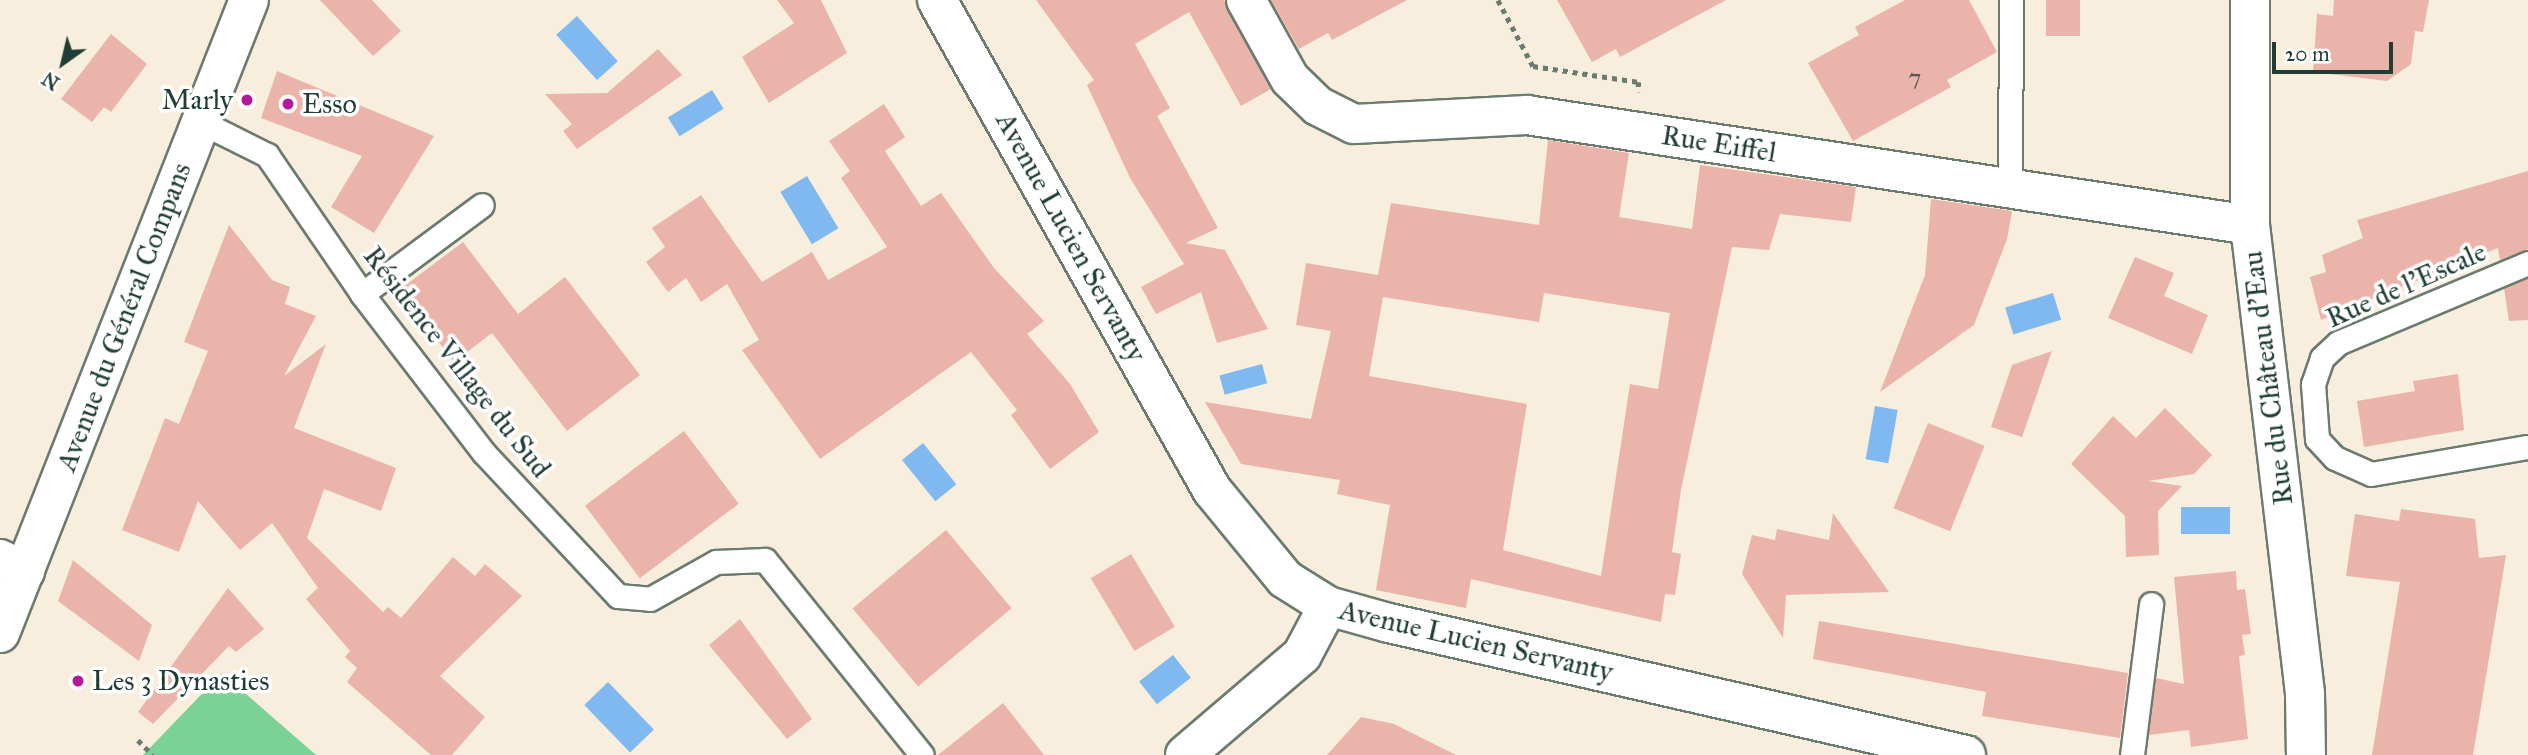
<!DOCTYPE html>
<html>
<head>
<meta charset="utf-8">
<style>
  body { margin:0 }
  #map { position:relative; width:2528px; height:755px; overflow:hidden; background:#f7eedd; font-family:"IM FELL Great Primer",serif }
  div>[style] { position:absolute }
  .green>* { inset:0; background:#7bd296 }
  .water>* { inset:0; background:#80b9f0; transform-origin:0 0 }
  .building>* { inset:0; background:#ebb4ab; transform-origin:0 0 }
  .path>* { height:4.5px; margin-top:-2.25px; transform-origin:0; background:repeating-linear-gradient(90deg,#6b7b6f 0 5px,transparent 0 10px) }
  .roads { filter:drop-shadow(2px 0 #6b7b6f) drop-shadow(-2px 0 #6b7b6f) drop-shadow(0 2px #6b7b6f) drop-shadow(0 -2px #6b7b6f) }
  .service>* { height:23px; margin:-11.5px; padding:0 11.5px; transform-origin:11.5px; border-radius:11.5px; background:#fff }
  .minor>* { height:38px; margin:-19px; padding:0 19px; transform-origin:19px; border-radius:19px; background:#fff }
  .tertiary>* { height:38px; margin:-19px; padding:0 19px; transform-origin:19px; border-radius:19px; background:#fff }
  .secondary>* { height:38px; margin:-19px; padding:0 19px; transform-origin:19px; border-radius:19px; background:#fff }
  .dots>* { width:19px; height:19px; translate:-50% -50%; box-sizing:border-box; border:4px solid #fff; border-radius:50% }
  span { translate:-50% -50%; white-space:nowrap; text-align:center; line-height:1.15; -webkit-text-stroke:7px #fff; paint-order:stroke }
  .number-label { font-size:24px; color:#525b52 }
  .number-label span { -webkit-text-stroke-width:0 }
  .poi-label { font-size:28px; color:#1f3d34 }
  .right { translate:-100% -50%; text-align:right }
  .left { translate:0 -50%; text-align:left }
  .street-label { font-size:28px; color:#1f3d34 }
  .north { position:absolute; left:28px; top:28px; width:70px; height:70px; -webkit-text-stroke:5px #fff; paint-order:stroke; rotate:214deg; font-size:19px; font-weight:700; line-height:28px; text-align:center; color:#1f3d34 }
  .north::after { content:''; display:block; margin:auto; width:24px; height:32px; background:#1f3d34; clip-path:polygon(50% 0,100% 100%,50% 72%,0 100%) }
  .scale { position:absolute; left:2272px; top:42px; width:121px; height:32px; box-sizing:border-box; border:4px solid #1f3d34; border-top:0; padding-left:9px; font-size:21px; line-height:24px; white-space:nowrap; color:#1f3d34; -webkit-text-stroke:5px #fff; paint-order:stroke }
</style>
</head>
<body>
<div id="map">
  <div class="green">
    <i style="clip-path:polygon(222px 673px,316px 755px,143px 755px)"></i>
  </div>
  <div class="water">
    <i style="left:577px;top:16px;width:61px;height:28px;rotate:48deg"></i>
    <i style="left:712px;top:90px;width:22px;height:52px;rotate:58deg"></i>
    <i style="left:807px;top:176px;width:61px;height:31px;rotate:59deg"></i>
    <i style="left:2053px;top:293px;width:28px;height:50px;rotate:73deg"></i>
    <i style="left:1262px;top:364px;width:20px;height:44px;rotate:75deg"></i>
    <i style="left:1875px;top:406px;width:23px;height:54px;rotate:10deg"></i>
    <i style="left:923px;top:443px;width:53px;height:27px;rotate:51deg"></i>
    <i style="left:2181px;top:507px;width:49px;height:27px"></i>
    <i style="left:1173px;top:655px;width:29px;height:43px;rotate:52deg"></i>
    <i style="left:608px;top:682px;width:66px;height:33px;rotate:46deg"></i>
  </div>
  <div class="building">
    <i style="clip-path:polygon(320px 0,372px 0,401px 31px,373px 56px)"></i>
    <i style="clip-path:polygon(777px 0,821px 0,847px 53px,769px 103px,742px 57px,794px 23px)"></i>
    <i style="clip-path:polygon(1036px 0,1224px 0,1271px 89px,1241px 106px,1189px 12px,1135px 44px,1170px 108px,1157px 116px,1218px 228px,1186px 243px,1225px 250px,1268px 329px,1217px 343px,1201px 292px,1156px 314px,1141px 287px,1184px 264px,1130px 178px,1087px 85px,1094px 80px)"></i>
    <i style="clip-path:polygon(1271px 0,1407px 0,1332px 40px,1328px 33px,1299px 49px)"></i>
    <i style="clip-path:polygon(1557px 0,1726px 0,1620px 57px,1616px 49px,1592px 62px)"></i>
    <i style="clip-path:polygon(1905px 0,1969px 0,1997px 52px,1947px 80px,1951px 87px,1853px 141px,1808px 63px,1859px 35px,1855px 27px)"></i>
    <i style="left:2046px;top:0;width:34px;height:36px"></i>
    <i style="clip-path:polygon(2334px 0,2429px 0,2423px 32px,2415px 31px,2411px 64px,2387px 81px,2313px 72px,2317px 14px,2333px 16px)"></i>
    <i style="clip-path:polygon(111px 34px,147px 64px,111px 112px,104px 107px,92px 122px,61px 99px)"></i>
    <i style="clip-path:polygon(658px 49px,682px 75px,577px 149px,563px 131px,572px 124px,545px 94px,607px 93px)"></i>
    <i style="clip-path:polygon(277px 71px,434px 136px,374px 233px,331px 207px,362px 156px,261px 118px)"></i>
    <i style="clip-path:polygon(884px 104px,905px 137px,885px 151px,921px 206px,941px 193px,994px 268px,1044px 321px,1027px 334px,1070px 384px,1099px 432px,1050px 469px,1011px 415px,1017px 410px,971px 352px,820px 459px,742px 350px,759px 340px,727px 284px,701px 302px,686px 278px,668px 292px,646px 262px,665px 247px,652px 228px,701px 195px,762px 282px,812px 252px,828px 280px,887px 247px,841px 178px,850px 171px,829px 141px)"></i>
    <i style="clip-path:polygon(evenodd,1548px 140px,1629px 153px,1619px 217px,1692px 229px,1700px 165px,1856px 187px,1851px 222px,1780px 214px,1769px 250px,1732px 247px,1681px 490px,1672px 552px,1681px 554px,1675px 595px,1665px 594px,1661px 622px,1471px 579px,1466px 608px,1376px 590px,1390px 505px,1337px 494px,1340px 480px,1241px 464px,1205px 402px,1311px 419px,1331px 331px,1296px 325px,1306px 263px,1378px 275px,1391px 203px,1539px 225px,1548px 140px,1544px 293px,1670px 313px,1658px 389px,1630px 384px,1601px 576px,1503px 550px,1527px 404px,1369px 376px,1383px 297px,1539px 322px,1544px 293px)"></i>
    <i style="clip-path:polygon(2528px 171px,2528px 249px,2500px 260px,2498px 248px,2321px 320px,2310px 277px,2326px 272px,2322px 255px,2363px 238px,2357px 220px)"></i>
    <i style="clip-path:polygon(1931px 199px,2012px 211px,2007px 239px,1974px 325px,1880px 392px,1925px 275px)"></i>
    <i style="clip-path:polygon(229px 225px,272px 280px,290px 287px,285px 304px,316px 316px,284px 376px,326px 344px,294px 428px,396px 468px,381px 511px,324px 489px,307px 538px,383px 612px,388px 607px,401px 618px,453px 557px,475px 576px,485px 564px,522px 596px,440px 676px,485px 717px,452px 755px,431px 755px,347px 682px,357px 668px,345px 657px,350px 651px,306px 599px,318px 588px,272px 523px,240px 550px,198px 501px,179px 552px,122px 530px,165px 418px,179px 424px,208px 351px,184px 342px)"></i>
    <i style="clip-path:polygon(463px 242px,518px 314px,565px 277px,640px 375px,567px 431px,492px 333px,454px 362px,399px 290px)"></i>
    <i style="clip-path:polygon(2135px 257px,2174px 273px,2164px 296px,2208px 315px,2192px 354px,2108px 318px)"></i>
    <i style="clip-path:polygon(2528px 278px,2528px 320px,2509px 321px,2504px 288px)"></i>
    <i style="clip-path:polygon(2052px 351px,2022px 437px,1991px 427px,2012px 365px)"></i>
    <i style="clip-path:polygon(2458px 374px,2464px 430px,2364px 447px,2357px 401px,2415px 391px,2413px 381px)"></i>
    <i style="clip-path:polygon(2165px 408px,2212px 455px,2194px 474px,2148px 481px,2182px 486px,2158px 511px,2159px 555px,2126px 557px,2125px 516px,2071px 464px,2113px 416px,2136px 438px)"></i>
    <i style="left:1928px;top:423px;width:61px;height:92px;rotate:22deg"></i>
    <i style="left:684px;top:431px;width:91px;height:124px;rotate:53deg"></i>
    <i style="clip-path:polygon(2401px 509px,2475px 519px,2479px 558px,2506px 555px,2473px 755px,2372px 755px,2400px 582px,2346px 576px,2355px 514px,2399px 521px)"></i>
    <i style="clip-path:polygon(1833px 513px,1889px 592px,1786px 595px,1783px 638px,1742px 574px,1752px 535px,1775px 540px,1777px 529px,1829px 540px)"></i>
    <i style="left:946px;top:530px;width:102px;height:122px;rotate:50deg"></i>
    <i style="left:1131px;top:554px;width:85px;height:47px;rotate:59deg"></i>
    <i style="clip-path:polygon(73px 560px,152px 625px,139px 661px,58px 601px)"></i>
    <i style="clip-path:polygon(2236px 571px,2237px 590px,2245px 589px,2251px 634px,2242px 635px,2245px 655px,2239px 656px,2248px 739px,2191px 747px,2189px 730px,2149px 735px,2156px 678px,2184px 684px,2174px 577px)"></i>
    <i style="clip-path:polygon(228px 588px,264px 629px,236px 652px,229px 646px,153px 724px,138px 712px)"></i>
    <i style="clip-path:polygon(740px 619px,812px 719px,787px 739px,709px 645px)"></i>
    <i style="clip-path:polygon(1819px 621px,2128px 673px,2120px 738px,1982px 716px,1986px 692px,1813px 659px)"></i>
    <i style="clip-path:polygon(1003px 703px,1044px 755px,938px 755px)"></i>
    <i style="clip-path:polygon(1361px 717px,1394px 724px,1456px 755px,1327px 755px)"></i>
  </div>
  <div class="path">
    <i style="left:1498px;top:0;width:75px;rotate:62.1deg"></i>
    <i style="left:1533px;top:66px;width:107px;rotate:8.6deg"></i>
    <i style="left:1639px;top:82px;width:10px;rotate:96deg"></i>
    <i style="left:138px;top:740px;width:21px;rotate:45deg"></i>
  </div>
  <div class="roads">
    <div class="service">
      <i style="left:201px;top:122px;width:74px;rotate:26.6deg"></i>
      <i style="left:267px;top:155px;width:168px;rotate:55.6deg"></i>
      <i style="left:362px;top:294px;width:200px;rotate:52.5deg"></i>
      <i style="left:484px;top:453px;width:196px;rotate:46.9deg"></i>
      <i style="left:618px;top:596px;width:32px;rotate:5deg"></i>
      <i style="left:650px;top:599px;width:76px;rotate:-29.3deg"></i>
      <i style="left:716px;top:562px;width:49px;rotate:-2.3deg"></i>
      <i style="left:765px;top:560px;width:250px;rotate:51.2deg"></i>
      <i style="left:2010px;top:187px;width:187px;rotate:-89.7deg"></i>
      <i style="left:2528px;top:263px;width:206px;rotate:157.2deg"></i>
      <i style="left:2338px;top:343px;width:22px;rotate:137deg"></i>
      <i style="left:2322px;top:358px;width:28px;rotate:109deg"></i>
      <i style="left:2313px;top:384px;width:55px;rotate:85.8deg"></i>
      <i style="left:2317px;top:439px;width:26px;rotate:47deg"></i>
      <i style="left:2335px;top:458px;width:39px;rotate:24deg"></i>
      <i style="left:2371px;top:474px;width:159px;rotate:-9.8deg"></i>
      <i style="left:362px;top:294px;width:149px;rotate:-36.6deg"></i>
      <i style="left:2132px;top:755px;width:152px;rotate:-82.8deg"></i>
    </div>
    <div class="minor">
      <i style="left:1246px;top:0;width:90px;rotate:60.9deg"></i>
      <i style="left:1290px;top:79px;width:39px;rotate:44deg"></i>
      <i style="left:1318px;top:106px;width:40px;rotate:26.6deg"></i>
      <i style="left:1354px;top:124px;width:173px;rotate:-3deg"></i>
      <i style="left:1527px;top:115px;width:731px;rotate:8.65deg"></i>
      <i style="left:2250px;top:0;width:225px;rotate:90deg"></i>
      <i style="left:2250px;top:225px;width:472px;rotate:83.3deg"></i>
      <i style="left:2305px;top:694px;width:61px;rotate:89.1deg"></i>
      <i style="left:0;top:559px;width:28px;rotate:26deg"></i>
      <i style="left:1185px;top:755px;width:154px;rotate:-40.5deg"></i>
      <i style="left:1302px;top:655px;width:55px;rotate:-62deg"></i>
    </div>
    <div class="tertiary">
      <i style="left:937px;top:0;width:562px;rotate:60.7deg"></i>
      <i style="left:1212px;top:490px;width:115px;rotate:50.6deg"></i>
      <i style="left:1285px;top:579px;width:51px;rotate:32.1deg"></i>
      <i style="left:1328px;top:606px;width:63px;rotate:15.6deg"></i>
      <i style="left:1389px;top:623px;width:592px;rotate:12.89deg"></i>
    </div>
    <div class="secondary">
      <i style="left:0;top:633px;width:680px;rotate:-68.53deg"></i>
    </div>
  </div>
  <div class="dots">
    <i style="left:247px;top:100px;background:#b5179e"></i>
    <i style="left:288px;top:104px;background:#b5179e"></i>
    <i style="left:78px;top:681px;background:#b5179e"></i>
  </div>
  <div class="number-label">
    <span style="left:1915px;top:78px">7</span>
  </div>
  <div class="poi-label">
    <span class="right" style="left:233px;top:100px">Marly</span>
    <span class="left" style="left:302px;top:104px">Esso</span>
    <span class="left" style="left:92px;top:681px">Les 3 Dynasties</span>
  </div>
  <div class="street-label">
    <span style="left:1719px;top:144px;rotate:9deg">Rue Eiffel</span>
    <span style="left:1071px;top:237px;rotate:61deg">Avenue Lucien Servanty</span>
    <span style="left:2406px;top:285px;rotate:-24deg">Rue de l'Escale</span>
    <span style="left:124px;top:317px;rotate:-69deg">Avenue du Général Compans</span>
    <span style="left:457px;top:362px;rotate:52deg">Résidence Village du Sud</span>
    <span style="left:2268px;top:378px;rotate:-97deg">Rue du Château d'Eau</span>
    <span style="left:1476px;top:641px;rotate:13deg">Avenue Lucien Servanty</span>
  </div>
  <div class="north">N</div>
  <div class="scale">20 m</div>
</div>
</body>
</html>
